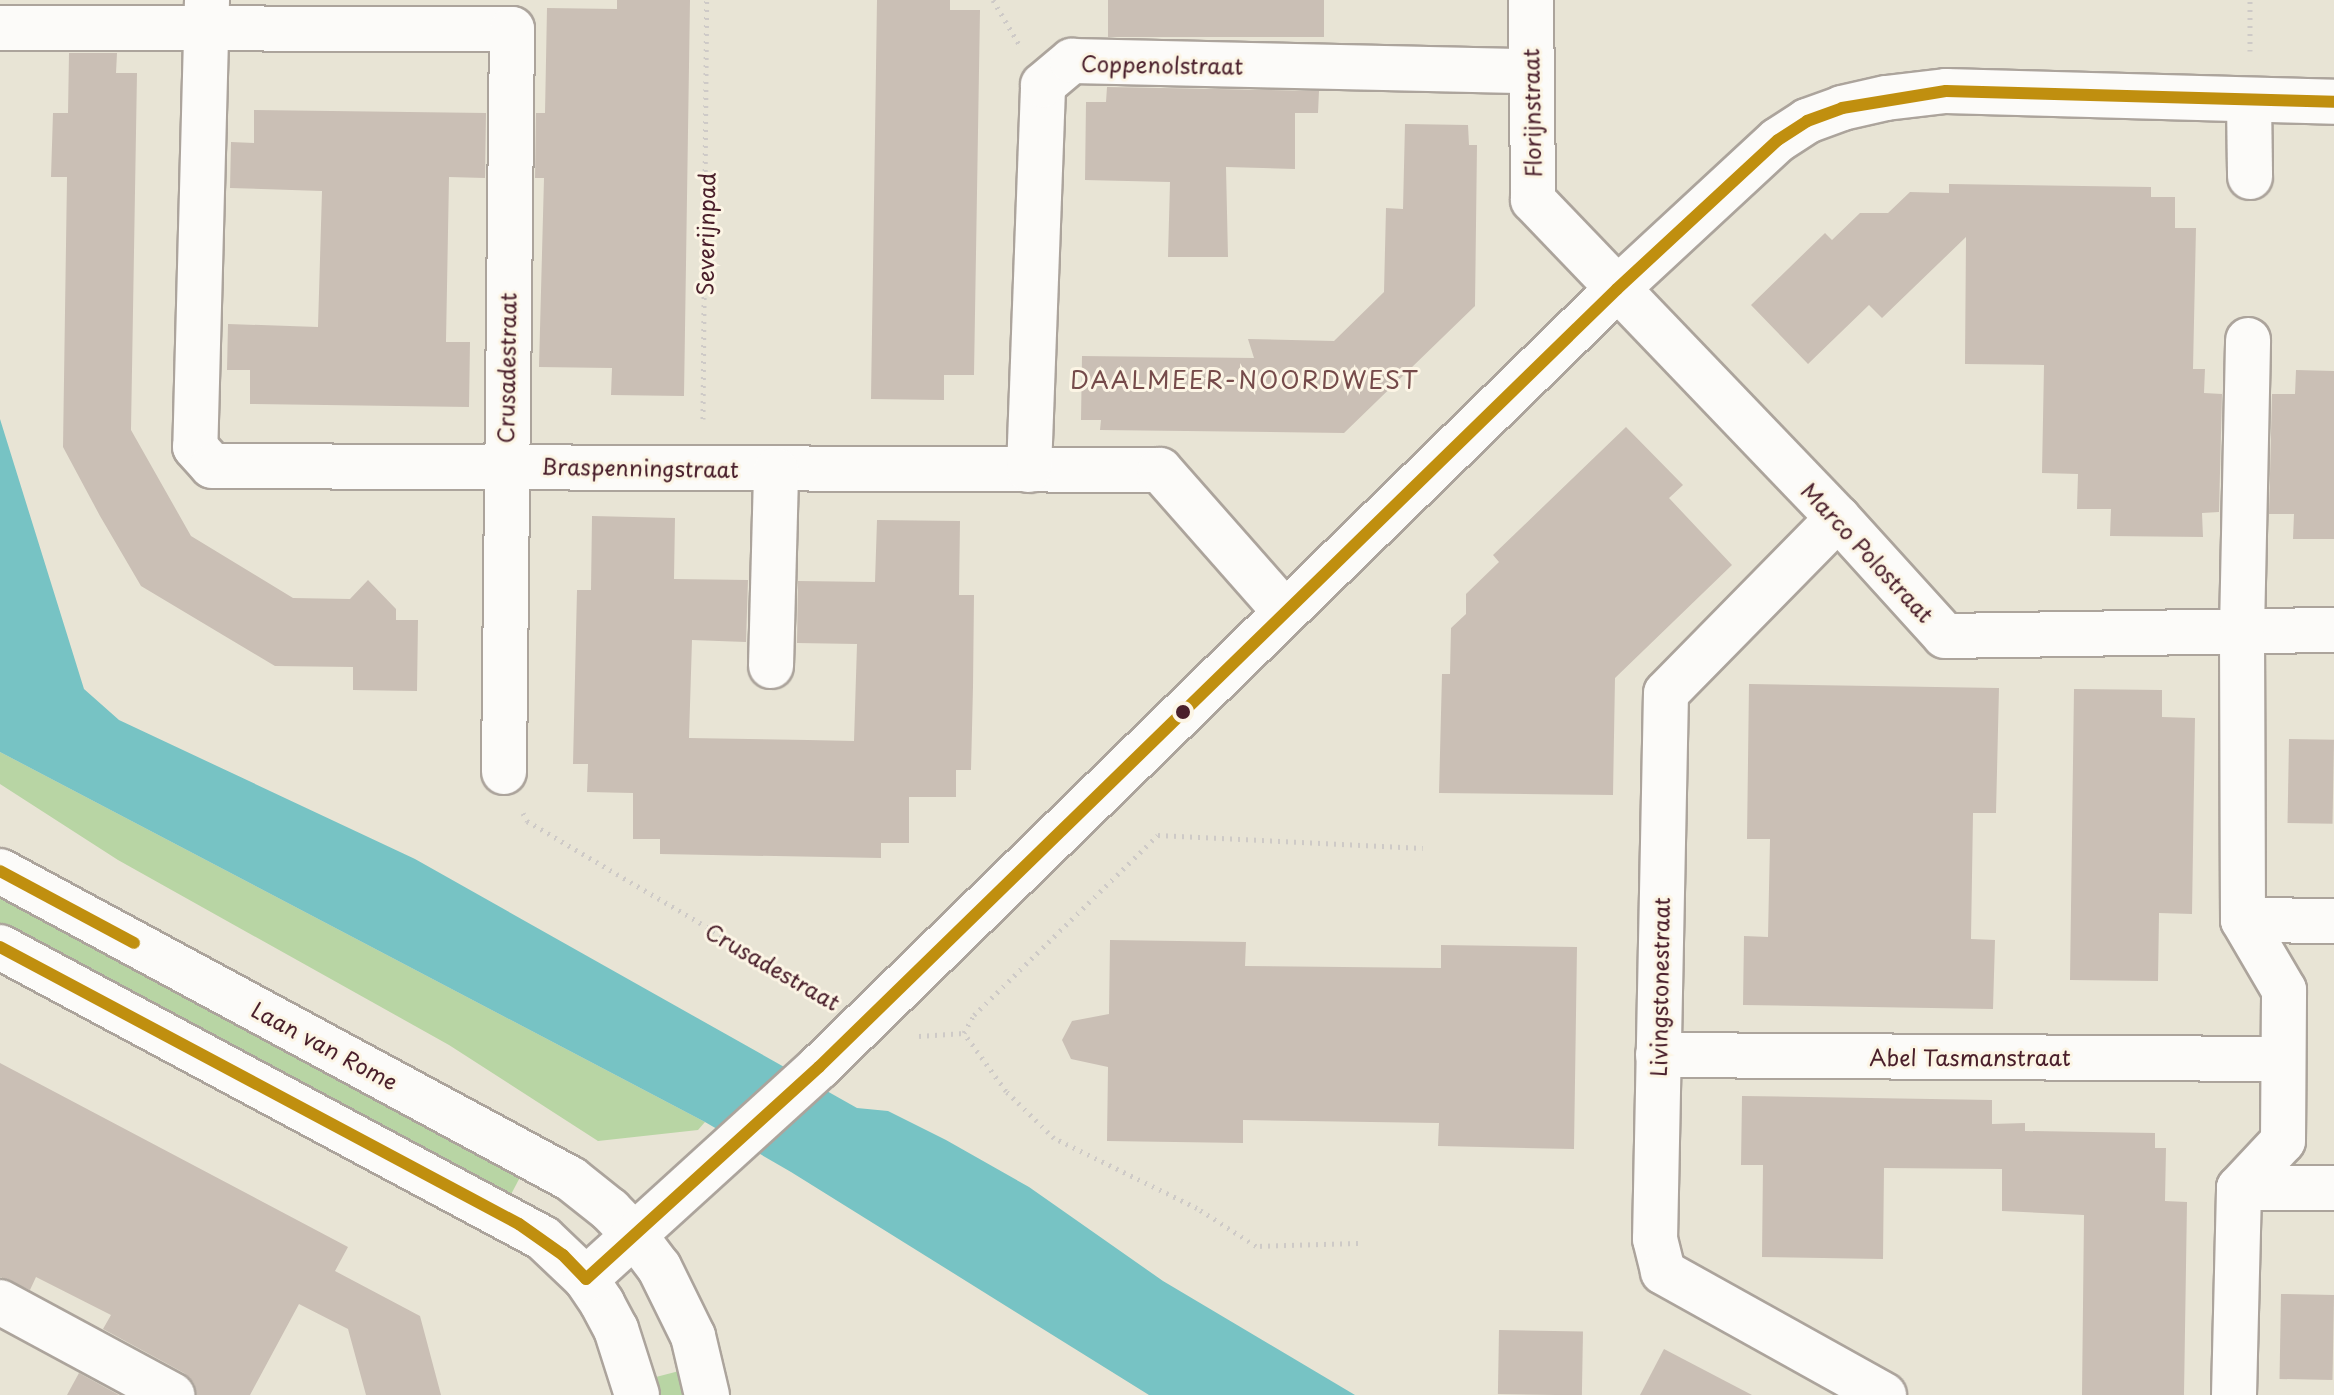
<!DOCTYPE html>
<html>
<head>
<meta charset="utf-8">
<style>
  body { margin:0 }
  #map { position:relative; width:2334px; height:1395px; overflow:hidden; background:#e8e4d5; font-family:"Playpen Sans",sans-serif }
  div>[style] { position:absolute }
  .green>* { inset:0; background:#b8d5a4; transform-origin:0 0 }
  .water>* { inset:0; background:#77c3c4 }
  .building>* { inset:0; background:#cabfb5; transform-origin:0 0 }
  .path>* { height:5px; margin-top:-2.5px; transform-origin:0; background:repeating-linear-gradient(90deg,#cecac7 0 2px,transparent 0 8px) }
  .roads { filter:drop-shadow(2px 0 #aca49c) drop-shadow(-2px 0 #aca49c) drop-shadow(0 2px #aca49c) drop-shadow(0 -2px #aca49c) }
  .minor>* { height:44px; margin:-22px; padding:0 22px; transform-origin:22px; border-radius:22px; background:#fcfbf9 }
  .bus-1>* { height:12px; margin:-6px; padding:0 6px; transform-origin:6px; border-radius:6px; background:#c08f0f }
  .dots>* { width:22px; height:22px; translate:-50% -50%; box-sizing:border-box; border:4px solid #fcf5e5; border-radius:50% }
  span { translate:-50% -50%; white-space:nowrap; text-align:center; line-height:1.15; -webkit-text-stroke:6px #fcf5e5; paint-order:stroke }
  .street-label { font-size:22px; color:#4a1f2b }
  .neighbourhood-label { font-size:24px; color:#754a4a; letter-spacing:2px }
</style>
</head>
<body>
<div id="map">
  <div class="green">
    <i style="clip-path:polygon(0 752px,705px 1122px,698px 1130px,598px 1141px,449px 1045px,118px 860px,0 784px)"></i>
    <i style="left:0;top:888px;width:595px;height:35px;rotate:28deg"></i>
    <i style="clip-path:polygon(687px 1369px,694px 1395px,657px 1395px,652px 1378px)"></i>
  </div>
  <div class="water">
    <i style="clip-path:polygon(0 419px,84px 689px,119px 720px,415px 859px,857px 1108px,888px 1111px,946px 1140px,1029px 1187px,1163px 1281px,1355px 1395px,1149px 1395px,791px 1172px,705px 1122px,0 752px)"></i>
  </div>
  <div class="building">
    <i style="clip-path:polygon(617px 0,690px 0,684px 396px,611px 395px,612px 368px,539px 367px,544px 178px,535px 178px,536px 113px,545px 113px,547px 8px,617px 9px)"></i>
    <i style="clip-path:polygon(877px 0,950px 0,950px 10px,980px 10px,974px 375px,944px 375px,944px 400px,871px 399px)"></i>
    <i style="left:1108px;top:0;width:216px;height:37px"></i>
    <i style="clip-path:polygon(69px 53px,117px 53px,116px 73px,137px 73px,131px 430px,191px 536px,293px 598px,350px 599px,368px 580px,396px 609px,396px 620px,418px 620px,417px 691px,353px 690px,353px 667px,275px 666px,141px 586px,100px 516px,63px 447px,67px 177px,51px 177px,53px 113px,68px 113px)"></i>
    <i style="clip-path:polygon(1107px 87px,1319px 91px,1318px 113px,1295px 113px,1295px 169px,1226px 167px,1228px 257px,1168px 257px,1170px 182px,1085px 180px,1086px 102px,1106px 102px)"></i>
    <i style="clip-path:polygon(254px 110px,486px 113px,485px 178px,449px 177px,446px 342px,470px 342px,469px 407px,250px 404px,250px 370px,227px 370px,228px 324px,318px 327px,322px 191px,230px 188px,231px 142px,254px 143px)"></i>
    <i style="clip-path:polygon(1405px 124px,1468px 125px,1469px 145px,1477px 145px,1475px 306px,1344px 433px,1100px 430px,1101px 420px,1081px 420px,1082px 356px,1254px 358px,1248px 339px,1334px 341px,1384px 292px,1386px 208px,1403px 209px)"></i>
    <i style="clip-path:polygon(1949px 184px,2151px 187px,2151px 197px,2175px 197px,2175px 228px,2196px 228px,2193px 369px,2205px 369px,2204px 393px,2222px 394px,2219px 512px,2202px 513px,2203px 537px,2110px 536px,2111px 509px,2077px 509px,2078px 474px,2042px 473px,2044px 365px,1965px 364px,1966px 237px,1882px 318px,1869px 305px,1808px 364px,1751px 305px,1825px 233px,1832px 240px,1860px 213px,1888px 213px,1910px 192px,1949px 193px)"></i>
    <i style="clip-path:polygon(2296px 370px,2334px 371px,2334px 539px,2293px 539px,2294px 514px,2269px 514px,2272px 394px,2295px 394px)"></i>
    <i style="clip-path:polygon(1626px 427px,1683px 485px,1669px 498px,1732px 565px,1615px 678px,1613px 795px,1439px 793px,1442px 674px,1450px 674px,1451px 628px,1466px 614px,1466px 594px,1499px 562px,1493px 555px)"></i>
    <i style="clip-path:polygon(592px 516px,675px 518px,674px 579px,748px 580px,746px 642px,692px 640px,689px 738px,808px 740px,854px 741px,857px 644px,797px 643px,798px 581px,875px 582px,877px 520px,960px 521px,959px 595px,974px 595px,973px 687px,971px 770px,956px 770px,956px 797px,909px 797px,909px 843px,881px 843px,881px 858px,660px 854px,660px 839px,633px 839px,633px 793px,587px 792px,588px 764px,573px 764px,577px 590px,591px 590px)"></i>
    <i style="clip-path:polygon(1749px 684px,1999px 688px,1996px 813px,1973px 813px,1971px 939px,1995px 940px,1993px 1009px,1743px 1005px,1744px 936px,1768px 937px,1770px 839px,1747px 839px)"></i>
    <i style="clip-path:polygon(2074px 689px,2162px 690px,2162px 717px,2195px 718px,2192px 914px,2159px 913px,2158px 981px,2070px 980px)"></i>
    <i style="left:2289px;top:739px;width:45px;height:84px;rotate:1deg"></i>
    <i style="clip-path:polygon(1110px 940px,1246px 942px,1245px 966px,1441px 968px,1441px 945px,1577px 947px,1574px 1149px,1438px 1146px,1439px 1123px,1243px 1120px,1243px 1143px,1107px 1141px,1108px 1067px,1071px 1059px,1062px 1040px,1072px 1021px,1109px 1014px)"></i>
    <i style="clip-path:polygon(0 1063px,348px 1247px,335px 1271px,420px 1316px,441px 1395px,366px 1395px,348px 1329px,299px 1304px,250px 1395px,197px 1395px,194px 1383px,184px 1373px,103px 1329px,111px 1315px,36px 1277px,30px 1290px,0 1277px)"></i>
    <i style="clip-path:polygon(1742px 1096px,1992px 1100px,1992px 1124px,2025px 1123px,2025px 1131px,2155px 1133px,2155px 1148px,2166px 1148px,2165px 1201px,2187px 1202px,2184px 1395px,2082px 1395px,2084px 1215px,2002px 1211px,2002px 1169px,1884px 1168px,1883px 1259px,1762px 1257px,1763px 1165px,1741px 1165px)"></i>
    <i style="left:2281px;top:1294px;width:53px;height:85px;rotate:1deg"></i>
    <i style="left:1499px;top:1330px;width:84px;height:64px;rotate:1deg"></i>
    <i style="clip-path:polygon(1664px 1349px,1752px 1395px,1640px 1395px)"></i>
    <i style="clip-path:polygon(79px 1373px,119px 1395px,67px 1395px)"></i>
  </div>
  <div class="path">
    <i style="left:993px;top:0;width:51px;rotate:59.4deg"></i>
    <i style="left:2250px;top:51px;width:51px;rotate:-90deg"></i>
    <i style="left:703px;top:419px;width:419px;rotate:-89.5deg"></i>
    <i style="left:523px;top:813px;width:9px;rotate:63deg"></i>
    <i style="left:527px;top:821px;width:345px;rotate:30.5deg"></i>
    <i style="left:919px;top:1036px;width:45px;rotate:-3.8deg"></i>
    <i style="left:1358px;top:1243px;width:102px;rotate:178.3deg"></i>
    <i style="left:1256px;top:1246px;width:70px;rotate:-147.2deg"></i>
    <i style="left:1197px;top:1208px;width:159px;rotate:-153.9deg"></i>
    <i style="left:1054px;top:1138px;width:67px;rotate:-135.6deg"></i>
    <i style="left:1006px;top:1091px;width:72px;rotate:-125.9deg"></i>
    <i style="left:964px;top:1033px;width:21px;rotate:-61deg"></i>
    <i style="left:974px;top:1015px;width:257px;rotate:-44.4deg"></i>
    <i style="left:1158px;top:835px;width:265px;rotate:2.8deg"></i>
  </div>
  <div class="roads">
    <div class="minor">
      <i style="left:207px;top:0;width:447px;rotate:91.5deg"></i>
      <i style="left:195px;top:447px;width:25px;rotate:48deg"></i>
      <i style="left:212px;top:466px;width:948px;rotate:0.24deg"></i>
      <i style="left:1160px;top:470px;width:189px;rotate:48.6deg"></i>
      <i style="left:1531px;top:0;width:200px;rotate:89.4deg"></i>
      <i style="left:1533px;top:200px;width:441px;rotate:46.2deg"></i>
      <i style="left:1838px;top:518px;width:159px;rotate:47.8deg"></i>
      <i style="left:1945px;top:636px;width:389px;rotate:-0.9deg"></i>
      <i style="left:0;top:28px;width:512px;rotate:0.11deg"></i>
      <i style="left:512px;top:29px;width:743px;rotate:90.62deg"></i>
      <i style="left:2249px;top:101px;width:76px;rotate:89.2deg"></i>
      <i style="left:1029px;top:470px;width:385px;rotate:-87.9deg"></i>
      <i style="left:1043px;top:85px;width:38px;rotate:-40deg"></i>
      <i style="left:1072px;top:61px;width:457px;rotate:1.3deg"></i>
      <i style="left:1838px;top:518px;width:245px;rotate:134.5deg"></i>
      <i style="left:1666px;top:693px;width:546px;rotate:91.15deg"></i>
      <i style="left:1655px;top:1239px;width:34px;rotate:76deg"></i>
      <i style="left:1663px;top:1272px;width:253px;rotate:29.1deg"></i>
      <i style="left:771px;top:666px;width:196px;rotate:-88.5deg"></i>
      <i style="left:0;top:871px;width:649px;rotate:28.34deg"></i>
      <i style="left:571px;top:1179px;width:50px;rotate:38.5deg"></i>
      <i style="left:610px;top:1210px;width:37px;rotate:46deg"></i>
      <i style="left:636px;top:1237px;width:38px;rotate:53deg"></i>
      <i style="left:659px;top:1267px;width:77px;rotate:63.8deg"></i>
      <i style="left:693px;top:1336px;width:61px;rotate:76.7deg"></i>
      <i style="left:2243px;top:920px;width:91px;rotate:0.6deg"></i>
      <i style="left:0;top:947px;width:616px;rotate:28.19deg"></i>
      <i style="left:543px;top:1238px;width:59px;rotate:43.6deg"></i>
      <i style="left:586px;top:1279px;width:29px;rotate:56deg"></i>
      <i style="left:602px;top:1303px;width:30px;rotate:62deg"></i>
      <i style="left:616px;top:1329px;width:69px;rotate:72.3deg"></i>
      <i style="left:1658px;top:1055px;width:625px;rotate:0.37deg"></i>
      <i style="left:2239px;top:1188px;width:95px"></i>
      <i style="left:586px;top:1279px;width:315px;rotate:-42.3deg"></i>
      <i style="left:819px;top:1067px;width:1114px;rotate:-44.27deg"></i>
      <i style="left:1617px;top:289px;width:219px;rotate:-42.8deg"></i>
      <i style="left:1778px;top:140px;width:35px;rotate:-33deg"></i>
      <i style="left:1807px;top:121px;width:37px;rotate:-20deg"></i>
      <i style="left:1842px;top:108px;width:45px;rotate:-12.8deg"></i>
      <i style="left:1886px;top:98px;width:60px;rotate:-6.7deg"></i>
      <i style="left:1946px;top:91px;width:388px;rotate:1.6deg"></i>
      <i style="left:0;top:1302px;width:196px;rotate:28.4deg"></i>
      <i style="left:2234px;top:1395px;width:207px;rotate:-88.6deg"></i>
      <i style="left:2239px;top:1188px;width:64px;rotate:-46.9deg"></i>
      <i style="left:2283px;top:1141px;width:151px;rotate:-89.6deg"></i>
      <i style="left:2284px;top:990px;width:81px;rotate:-120.4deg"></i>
      <i style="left:2243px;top:920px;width:290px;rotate:-90.2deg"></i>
      <i style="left:2242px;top:630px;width:290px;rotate:-88.8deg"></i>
    </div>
  </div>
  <div class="bus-1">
    <i style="left:0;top:871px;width:152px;rotate:28.2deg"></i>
    <i style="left:0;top:947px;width:588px;rotate:28.09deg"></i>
    <i style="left:519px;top:1224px;width:54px;rotate:35.2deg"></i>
    <i style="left:563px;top:1255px;width:33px;rotate:46deg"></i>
    <i style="left:586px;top:1279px;width:315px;rotate:-42.3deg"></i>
    <i style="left:819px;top:1067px;width:1114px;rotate:-44.27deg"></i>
    <i style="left:1617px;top:289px;width:219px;rotate:-42.8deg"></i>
    <i style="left:1778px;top:140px;width:35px;rotate:-33deg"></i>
    <i style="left:1807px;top:121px;width:37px;rotate:-20deg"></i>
    <i style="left:1842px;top:108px;width:105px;rotate:-9.3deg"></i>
    <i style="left:1946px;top:91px;width:388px;rotate:1.6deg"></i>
  </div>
  <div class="dots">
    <i style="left:1183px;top:712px;background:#4a1f2b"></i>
  </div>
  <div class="street-label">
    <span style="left:1162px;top:64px;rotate:1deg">Coppenolstraat</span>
    <span style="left:1531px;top:113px;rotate:-91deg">Florijnstraat</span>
    <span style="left:705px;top:234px;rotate:-89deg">Severijnpad</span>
    <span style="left:506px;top:368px;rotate:-89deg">Crusadestraat</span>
    <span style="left:640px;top:467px;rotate:1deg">Braspenningstraat</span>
    <span style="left:1868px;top:552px;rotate:47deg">Marco Polostraat</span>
    <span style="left:773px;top:966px;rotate:30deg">Crusadestraat</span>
    <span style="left:1659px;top:987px;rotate:-89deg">Livingstonestraat</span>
    <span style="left:325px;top:1045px;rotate:28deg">Laan van Rome</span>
    <span style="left:1970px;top:1057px">Abel Tasmanstraat</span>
  </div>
  <div class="neighbourhood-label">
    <span style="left:1245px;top:380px">DAALMEER-NOORDWEST</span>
  </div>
</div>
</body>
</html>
